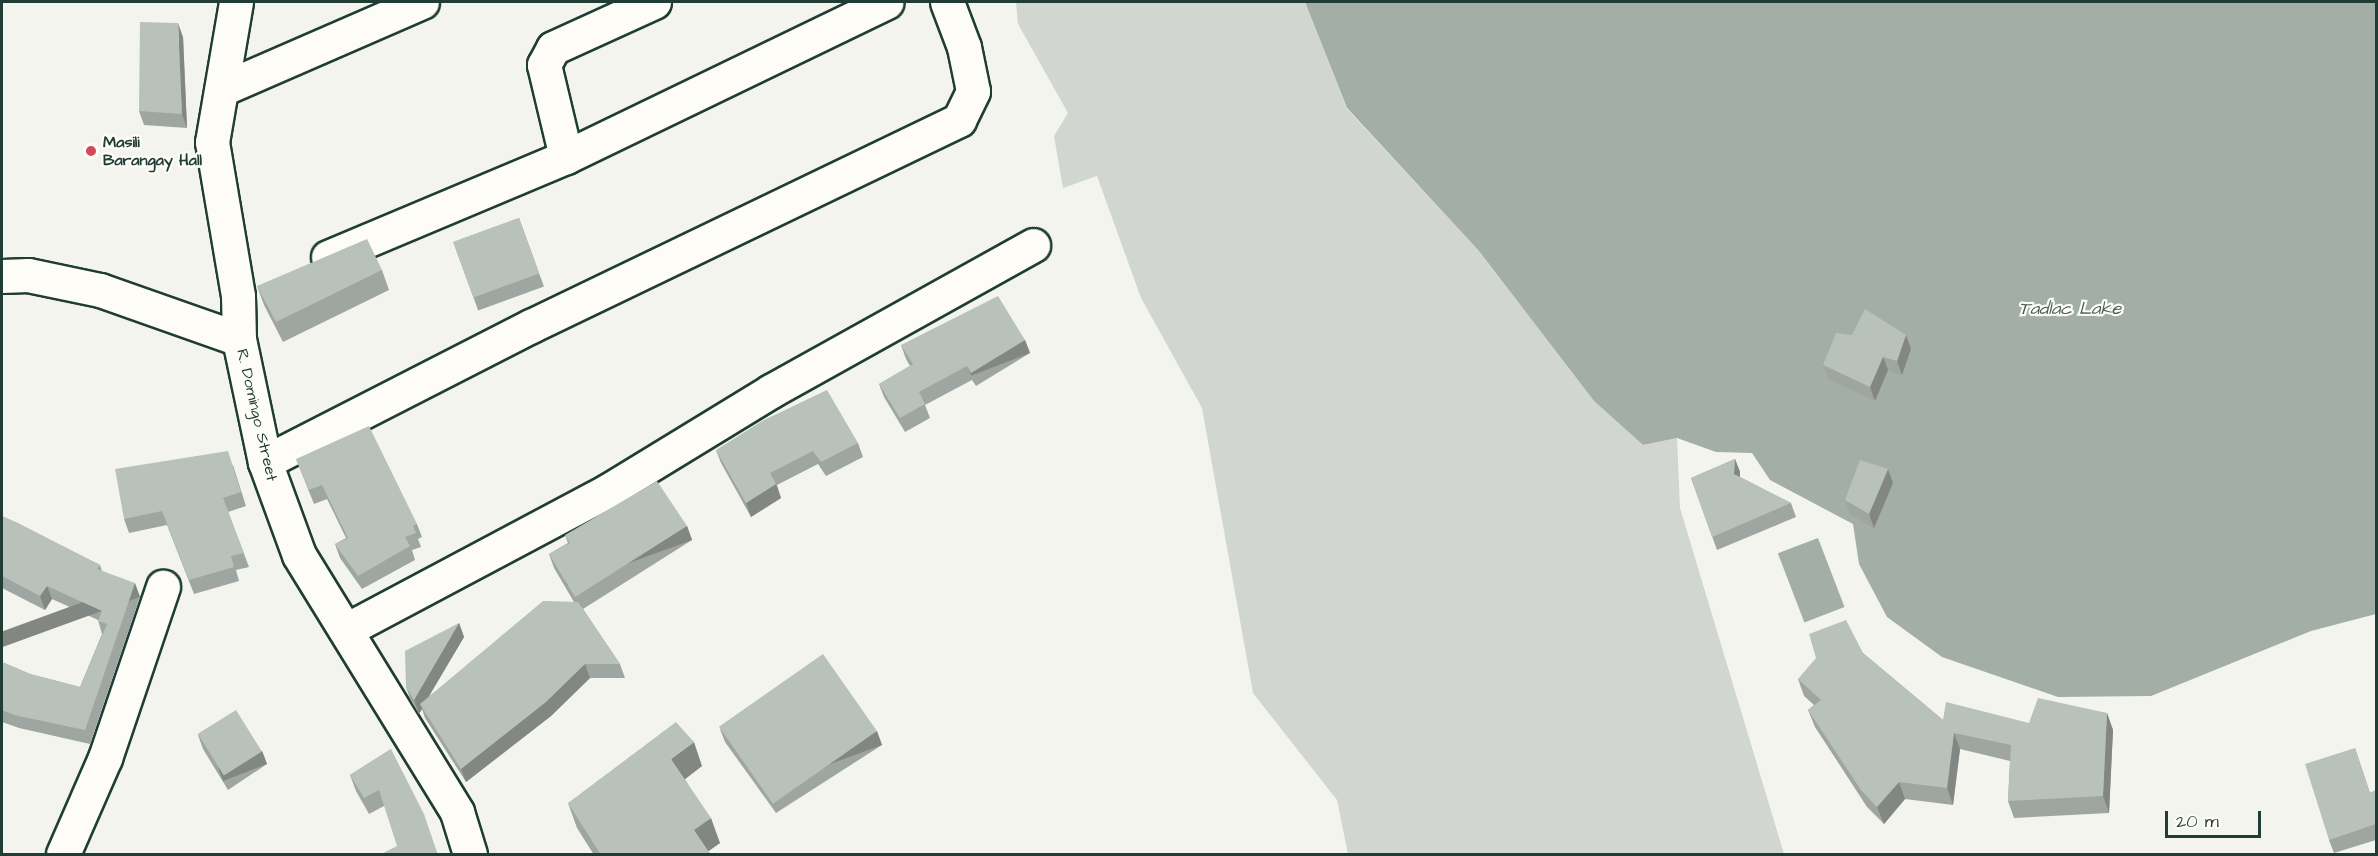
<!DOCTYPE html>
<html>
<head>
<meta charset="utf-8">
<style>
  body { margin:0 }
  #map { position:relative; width:2378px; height:856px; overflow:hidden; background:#f4f4ef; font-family:"Architects Daughter",sans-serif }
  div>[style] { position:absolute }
  .green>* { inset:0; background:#d1d6d1 }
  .water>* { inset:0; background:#a3aea7; transform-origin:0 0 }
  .roads { filter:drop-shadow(2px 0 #1f3d34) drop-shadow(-2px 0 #1f3d34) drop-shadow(0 2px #1f3d34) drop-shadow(0 -2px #1f3d34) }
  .minor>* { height:33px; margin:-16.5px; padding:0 16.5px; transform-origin:16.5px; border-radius:16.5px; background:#fdfcf7 }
  .wall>* { inset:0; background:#9fa6a1; transform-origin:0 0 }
  .shaded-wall>* { inset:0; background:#828783; transform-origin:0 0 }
  .building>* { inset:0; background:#b9c1bb; transform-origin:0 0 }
  .dots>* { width:16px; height:16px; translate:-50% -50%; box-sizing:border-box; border:3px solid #fdfcf7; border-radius:50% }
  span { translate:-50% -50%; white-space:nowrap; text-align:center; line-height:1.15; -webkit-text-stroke:4.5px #fdfcf7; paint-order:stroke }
  .poi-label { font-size:16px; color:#1f3d34; font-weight:700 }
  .left { translate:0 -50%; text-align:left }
  .street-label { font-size:16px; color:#1f3d34 }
  .water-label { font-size:18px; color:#475f56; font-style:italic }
  .frame { position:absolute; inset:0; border:3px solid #1f3d34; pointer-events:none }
  .scale { position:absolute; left:2165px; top:811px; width:96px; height:27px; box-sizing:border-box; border:3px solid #1f3d34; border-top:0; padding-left:8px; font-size:18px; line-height:21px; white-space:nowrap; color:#1f3d34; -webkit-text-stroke:4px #fdfcf7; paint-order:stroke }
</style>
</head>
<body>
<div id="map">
  <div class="green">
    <i style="clip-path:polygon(1016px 2px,1305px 2px,1347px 109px,1479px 251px,1594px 401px,1643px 445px,1677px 438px,1680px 508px,1784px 854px,1348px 854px,1337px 800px,1253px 693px,1202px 408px,1141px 298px,1097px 176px,1063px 188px,1054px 136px,1068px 113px,1018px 24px)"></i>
  </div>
  <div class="water">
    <i style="clip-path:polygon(1305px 2px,2376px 2px,2376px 614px,2311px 631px,2151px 696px,2058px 697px,1942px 657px,1887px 617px,1859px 564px,1853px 524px,1770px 480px,1752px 453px,1716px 452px,1677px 438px,1643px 445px,1594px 401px,1479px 251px,1347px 108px)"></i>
    <i style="left:1818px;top:538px;width:74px;height:43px;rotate:69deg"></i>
  </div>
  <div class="roads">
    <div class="minor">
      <i style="left:236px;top:2px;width:142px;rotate:99.7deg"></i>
      <i style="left:212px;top:142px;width:156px;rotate:80.4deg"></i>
      <i style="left:238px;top:296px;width:43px;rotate:88.7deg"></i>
      <i style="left:239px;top:339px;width:126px;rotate:78.1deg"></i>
      <i style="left:265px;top:462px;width:99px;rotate:69.9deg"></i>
      <i style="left:299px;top:555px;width:302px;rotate:58.4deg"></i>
      <i style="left:457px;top:812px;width:44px;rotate:72.8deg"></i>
      <i style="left:222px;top:89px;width:218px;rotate:-23.5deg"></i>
      <i style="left:566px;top:157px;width:95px;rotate:-103.4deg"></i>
      <i style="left:544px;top:65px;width:19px;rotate:-62deg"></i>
      <i style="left:553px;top:48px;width:111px;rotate:-24.5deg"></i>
      <i style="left:328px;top:257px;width:258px;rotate:-22.8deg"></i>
      <i style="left:566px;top:157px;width:356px;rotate:-25.8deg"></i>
      <i style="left:2px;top:276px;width:26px;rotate:-2deg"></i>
      <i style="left:28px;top:275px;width:74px;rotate:11.8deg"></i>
      <i style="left:100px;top:290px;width:147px;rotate:19.4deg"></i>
      <i style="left:265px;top:462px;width:299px;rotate:-27.1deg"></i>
      <i style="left:531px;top:326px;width:475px;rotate:-25.7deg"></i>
      <i style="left:959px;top:120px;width:32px;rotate:-64deg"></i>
      <i style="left:973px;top:91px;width:45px;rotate:-101.6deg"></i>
      <i style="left:964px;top:47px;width:48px;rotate:-110.7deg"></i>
      <i style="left:346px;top:630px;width:298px;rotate:-28deg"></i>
      <i style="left:609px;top:490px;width:190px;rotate:-31.4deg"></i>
      <i style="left:771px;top:391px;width:300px;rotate:-29.1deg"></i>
      <i style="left:63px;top:854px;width:105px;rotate:-66.4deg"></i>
      <i style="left:105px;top:758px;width:181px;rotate:-71.3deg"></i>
    </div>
  </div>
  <div class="wall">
    <i style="clip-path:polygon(183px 37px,187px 128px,144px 125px,139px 111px)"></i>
    <i style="left:519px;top:218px;width:73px;height:70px;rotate:70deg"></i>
    <i style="clip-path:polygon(382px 270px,389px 290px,283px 342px,264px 305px,257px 286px)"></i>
    <i style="clip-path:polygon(1852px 335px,1906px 335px,1911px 349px,1902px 375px,1888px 370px,1875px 401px,1828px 379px,1823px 365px)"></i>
    <i style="clip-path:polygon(1025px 340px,1030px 353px,976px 386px,972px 380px,925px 405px,930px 418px,905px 432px,884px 397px,879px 384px,910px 366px,906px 359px,901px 345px)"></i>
    <i style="clip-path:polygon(858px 443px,863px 457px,826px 476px,818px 464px,777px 485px,781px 498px,751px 517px,721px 463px,716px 450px)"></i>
    <i style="clip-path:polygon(296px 459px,417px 524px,422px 537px,418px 539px,421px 547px,412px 550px,415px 560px,362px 589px,340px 558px,335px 544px,346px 538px,327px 499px,314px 504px)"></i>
    <i style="clip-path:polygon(1735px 459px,1740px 472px,1740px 477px,1791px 503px,1796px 517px,1717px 550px,1691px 478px)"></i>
    <i style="clip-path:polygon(233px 465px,246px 506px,228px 512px,249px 567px,236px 570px,239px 581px,194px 594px,167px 525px,129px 533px,124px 519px)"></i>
    <i style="clip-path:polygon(1893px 483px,1874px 528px,1850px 514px,1845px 500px)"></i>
    <i style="clip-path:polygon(2px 516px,100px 565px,102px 571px,140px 597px,90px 744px,19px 728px,2px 722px,2px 662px,30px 674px,80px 687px,102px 634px,98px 620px,52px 599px,45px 610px,2px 588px)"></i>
    <i style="clip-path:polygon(687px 526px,692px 540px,583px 609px,620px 664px,625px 678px,590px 678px,551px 716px,466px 782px,425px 718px,422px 709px,419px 714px,411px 701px,406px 687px,459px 623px,464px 637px,429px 696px,574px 602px,554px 568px,549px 554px,568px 543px,565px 535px)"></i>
    <i style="clip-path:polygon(1863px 653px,1943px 720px,2029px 723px,2107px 713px,2113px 730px,2109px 813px,2014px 818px,2008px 801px,2010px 761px,1960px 749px,1953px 805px,1905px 799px,1884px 824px,1867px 807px,1815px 727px,1808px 710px,1814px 705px,1804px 696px,1798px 679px)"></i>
    <i style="clip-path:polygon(720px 729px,882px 745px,776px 813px,725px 742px)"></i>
    <i style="clip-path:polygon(198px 735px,262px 751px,267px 764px,228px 790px,203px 749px)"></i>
    <i style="clip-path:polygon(2355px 748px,2370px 793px,2376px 790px,2376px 840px,2334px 853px,2329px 840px)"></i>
    <i style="clip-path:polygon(391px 749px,384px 806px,369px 814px,356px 791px,350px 775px)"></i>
    <i style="clip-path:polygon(702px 766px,685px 779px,720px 843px,708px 851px,711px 855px,594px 855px,577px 828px,568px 803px)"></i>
  </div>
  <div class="shaded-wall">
    <i style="clip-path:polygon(178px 23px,183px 37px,187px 128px,182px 114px)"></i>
    <i style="clip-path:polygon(1906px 335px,1911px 349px,1902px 375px,1897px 361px)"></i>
    <i style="left:1025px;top:340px;width:14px;height:63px;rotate:69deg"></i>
    <i style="clip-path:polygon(1883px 357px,1888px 370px,1875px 401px,1870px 387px)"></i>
    <i style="clip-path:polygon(1735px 459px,1740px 472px,1739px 488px,1734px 474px)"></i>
    <i style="clip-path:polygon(1888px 469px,1893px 483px,1874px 528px,1869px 514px)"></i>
    <i style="clip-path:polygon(776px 484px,781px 498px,751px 517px,746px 503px)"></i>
    <i style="left:687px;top:526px;width:15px;height:133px;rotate:70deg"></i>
    <i style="left:135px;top:583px;width:15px;height:155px;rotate:70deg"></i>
    <i style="clip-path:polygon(47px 586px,52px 599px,45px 610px,40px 596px)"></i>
    <i style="clip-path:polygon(459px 623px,464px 637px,422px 708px,420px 704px,422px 709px,419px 714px,414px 700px)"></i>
    <i style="clip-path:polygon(585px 664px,590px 678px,551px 716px,466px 782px,461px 769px)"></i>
    <i style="clip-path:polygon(2107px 713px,2113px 730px,2109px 813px,2103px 796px)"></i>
    <i style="left:877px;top:731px;width:15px;height:126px;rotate:70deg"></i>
    <i style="clip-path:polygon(1954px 733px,1960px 749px,1953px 805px,1947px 788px)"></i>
    <i style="clip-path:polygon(694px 742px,702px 766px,680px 783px,671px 759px)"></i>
    <i style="left:262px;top:751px;width:14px;height:47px;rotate:69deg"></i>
    <i style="clip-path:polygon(1899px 782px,1905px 799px,1884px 824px,1877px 807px)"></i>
    <i style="clip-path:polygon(711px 818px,720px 843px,703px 855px,694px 830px)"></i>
  </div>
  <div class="building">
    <i style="clip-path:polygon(140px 22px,178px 23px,182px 114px,139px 111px)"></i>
    <i style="left:519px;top:218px;width:59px;height:70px;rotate:70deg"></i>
    <i style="clip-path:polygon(367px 239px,382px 270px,276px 322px,257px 286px)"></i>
    <i style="clip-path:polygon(998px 296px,1025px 340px,971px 373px,967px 366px,919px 392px,925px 404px,900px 418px,879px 384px,913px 364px,901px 345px)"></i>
    <i style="clip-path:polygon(1865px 309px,1906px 335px,1897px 361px,1883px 357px,1870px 387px,1823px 365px,1836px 333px,1852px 335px)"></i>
    <i style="clip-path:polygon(827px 390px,858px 443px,821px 462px,813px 451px,770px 473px,776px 484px,746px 503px,716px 450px,762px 421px)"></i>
    <i style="clip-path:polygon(369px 426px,417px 524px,413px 526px,416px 533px,405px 537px,410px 546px,358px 576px,335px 544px,348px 538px,322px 485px,309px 490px,296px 459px)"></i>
    <i style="clip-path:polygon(228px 451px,241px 492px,223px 498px,244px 553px,231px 556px,234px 567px,189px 580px,162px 511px,124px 519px,115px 469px)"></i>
    <i style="clip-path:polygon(1735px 459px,1734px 474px,1791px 503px,1712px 537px,1691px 478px)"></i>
    <i style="clip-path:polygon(1860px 460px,1888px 469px,1869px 514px,1845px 500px)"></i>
    <i style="clip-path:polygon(657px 481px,687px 526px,575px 597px,549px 554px,570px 543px,565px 535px)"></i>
    <i style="clip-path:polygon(2px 516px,18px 523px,100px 565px,97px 569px,135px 583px,85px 730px,14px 715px,2px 710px,2px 662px,30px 674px,80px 687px,107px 624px,98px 621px,102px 611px,47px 586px,40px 596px,2px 576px)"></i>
    <i style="clip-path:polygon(543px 601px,578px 602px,620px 664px,585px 664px,546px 702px,461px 769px,420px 704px)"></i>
    <i style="clip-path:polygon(1846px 620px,1863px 653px,1943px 720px,1946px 702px,2029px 723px,2038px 698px,2107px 713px,2103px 796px,2008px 801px,2011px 745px,1954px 733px,1947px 788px,1899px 782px,1877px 807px,1861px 790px,1808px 710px,1821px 700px,1798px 679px,1816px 658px,1809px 634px)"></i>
    <i style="clip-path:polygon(459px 623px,414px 700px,406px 687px,405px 651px)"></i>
    <i style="left:823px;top:654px;width:94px;height:127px;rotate:55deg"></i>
    <i style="left:236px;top:710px;width:49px;height:45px;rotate:58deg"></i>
    <i style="clip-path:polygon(676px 722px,694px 742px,671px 759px,711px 818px,694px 830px,711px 855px,601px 855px,568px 803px)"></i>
    <i style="clip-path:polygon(2355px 748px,2370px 793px,2376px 790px,2376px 824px,2329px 840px,2305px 764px)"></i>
    <i style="clip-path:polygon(391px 749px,424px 814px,438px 855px,379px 855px,397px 846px,379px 790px,364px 798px,350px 775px)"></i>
  </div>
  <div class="dots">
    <i style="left:91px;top:151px;background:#d1495b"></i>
  </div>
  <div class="poi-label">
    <span class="left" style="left:103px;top:151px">Masili<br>Barangay Hall</span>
  </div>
  <div class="street-label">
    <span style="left:257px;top:415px;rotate:77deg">R. Domingo Street</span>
  </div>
  <div class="water-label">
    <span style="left:2070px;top:309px">Tadlac Lake</span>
  </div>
  <div class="frame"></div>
  <div class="scale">20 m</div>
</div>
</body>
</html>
